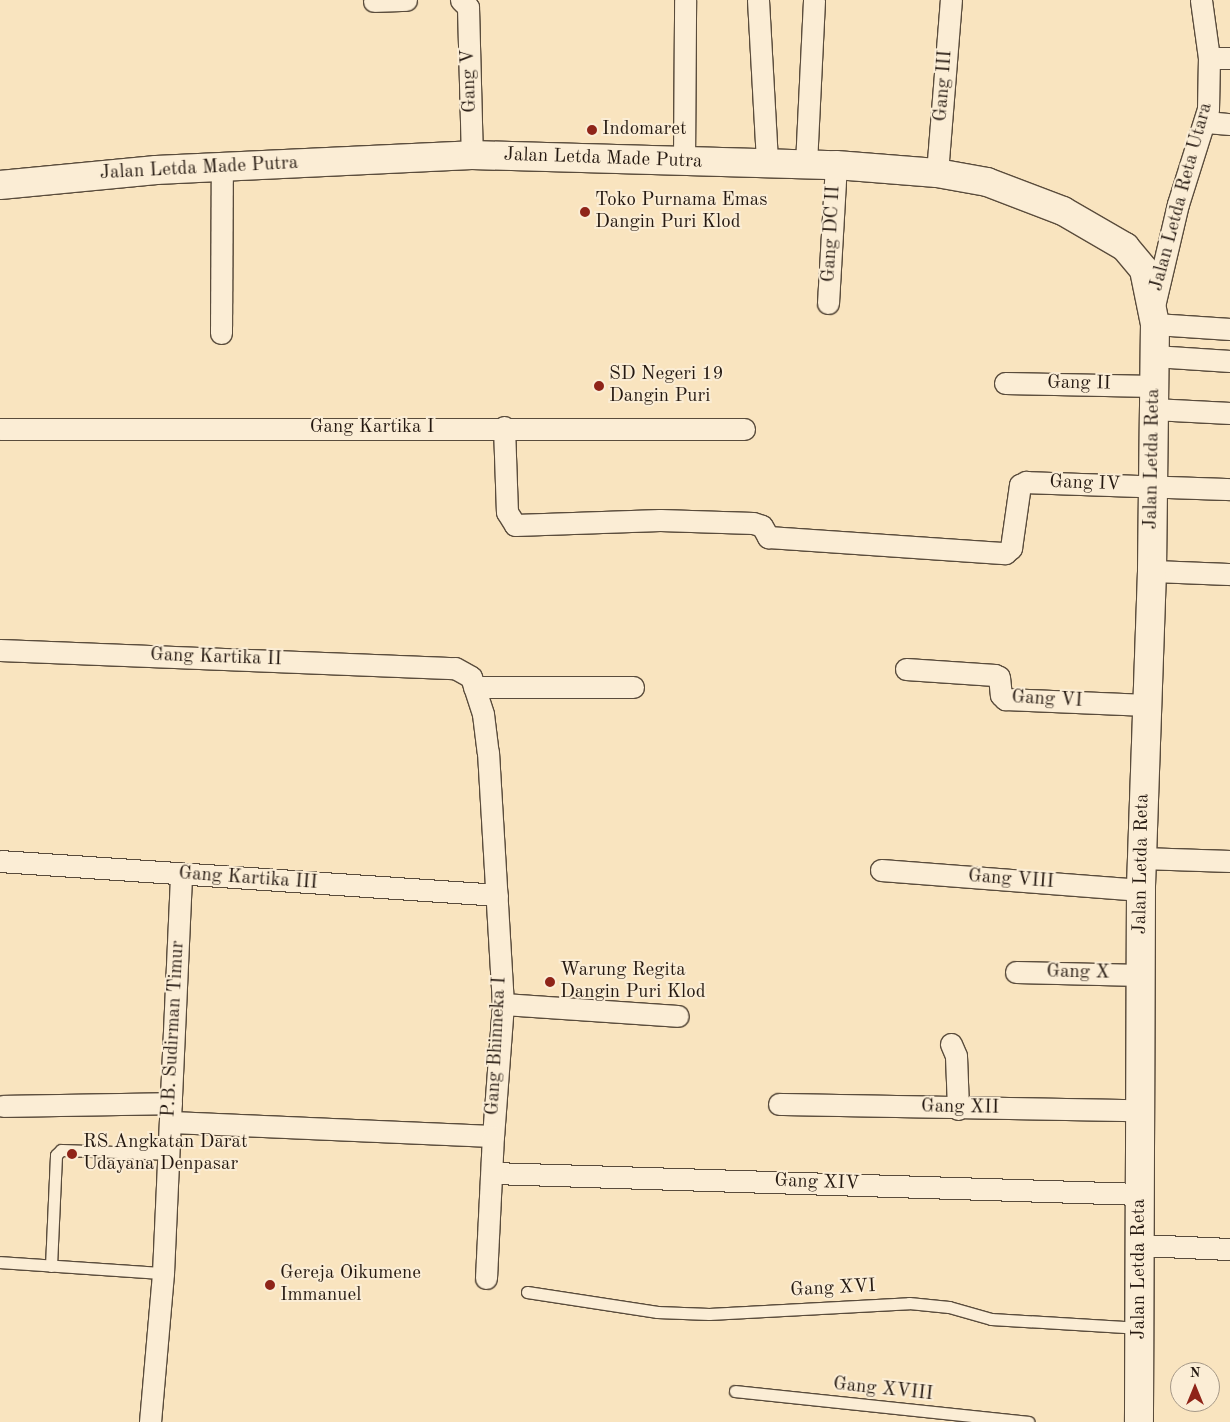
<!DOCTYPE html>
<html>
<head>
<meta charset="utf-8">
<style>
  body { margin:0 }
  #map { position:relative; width:1230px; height:1422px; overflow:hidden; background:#f9e4bf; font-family:"Old Standard TT",serif }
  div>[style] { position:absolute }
  .roads { filter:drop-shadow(1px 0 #5a4c3c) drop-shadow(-1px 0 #5a4c3c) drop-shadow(0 1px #5a4c3c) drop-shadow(0 -1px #5a4c3c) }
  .lane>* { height:11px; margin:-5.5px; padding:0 5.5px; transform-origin:5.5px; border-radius:5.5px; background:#fbedd5 }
  .street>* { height:21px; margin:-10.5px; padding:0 10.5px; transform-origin:10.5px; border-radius:10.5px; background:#fbedd5 }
  .secondary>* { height:28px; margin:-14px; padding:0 14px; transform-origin:14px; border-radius:14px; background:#fbedd5 }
  .dots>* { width:14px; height:14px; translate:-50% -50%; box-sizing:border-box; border:2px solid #fbedd5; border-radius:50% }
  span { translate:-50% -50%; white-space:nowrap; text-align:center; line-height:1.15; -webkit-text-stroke:4px #fbedd5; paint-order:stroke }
  .street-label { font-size:19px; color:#251911 }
  .poi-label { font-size:19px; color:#251911 }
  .left { translate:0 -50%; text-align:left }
  .north { position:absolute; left:1170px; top:1362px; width:50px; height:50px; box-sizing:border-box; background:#fbedd5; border:1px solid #a59887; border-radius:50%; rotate:0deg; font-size:14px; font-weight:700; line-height:20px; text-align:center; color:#251911 }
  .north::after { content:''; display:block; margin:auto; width:18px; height:22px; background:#8f2418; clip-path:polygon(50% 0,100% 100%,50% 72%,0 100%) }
</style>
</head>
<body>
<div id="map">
  <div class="roads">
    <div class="lane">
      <i style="left:0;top:1262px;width:163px;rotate:3.9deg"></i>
      <i style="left:51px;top:1266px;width:111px;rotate:-87.4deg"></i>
      <i style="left:56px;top:1155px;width:7px;rotate:-45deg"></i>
      <i style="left:61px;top:1150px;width:107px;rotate:2.1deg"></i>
      <i style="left:527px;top:1292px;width:132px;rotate:8.7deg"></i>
      <i style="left:657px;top:1312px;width:52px;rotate:2.2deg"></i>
      <i style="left:709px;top:1314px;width:200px;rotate:-3.1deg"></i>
      <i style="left:909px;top:1303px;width:40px;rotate:5.7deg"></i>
      <i style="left:949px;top:1307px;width:44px;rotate:15.9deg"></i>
      <i style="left:991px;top:1319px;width:150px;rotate:3.4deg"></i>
      <i style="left:735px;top:1391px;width:295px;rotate:6deg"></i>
    </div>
    <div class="street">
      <i style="left:461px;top:0;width:10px;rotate:45deg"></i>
      <i style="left:468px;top:7px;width:148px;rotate:88.5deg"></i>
      <i style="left:758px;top:0;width:163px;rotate:86.8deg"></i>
      <i style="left:374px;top:1px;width:32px;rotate:-2deg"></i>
      <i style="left:1209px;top:58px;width:21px"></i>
      <i style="left:1206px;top:122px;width:24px;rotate:5deg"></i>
      <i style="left:684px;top:162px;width:162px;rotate:-89.6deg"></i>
      <i style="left:806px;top:164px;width:164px;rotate:-87.2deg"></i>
      <i style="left:937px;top:173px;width:174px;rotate:-85.4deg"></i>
      <i style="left:828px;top:303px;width:138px;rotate:-86.7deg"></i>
      <i style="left:1154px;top:306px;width:105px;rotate:-76.8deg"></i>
      <i style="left:1178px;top:204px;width:100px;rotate:-72.5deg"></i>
      <i style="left:1208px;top:109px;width:51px;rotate:-88.9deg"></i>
      <i style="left:1209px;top:58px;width:59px;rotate:-97.9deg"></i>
      <i style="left:1155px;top:324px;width:75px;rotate:3.8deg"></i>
      <i style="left:221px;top:333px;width:167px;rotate:-89.7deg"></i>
      <i style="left:1154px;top:356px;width:76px;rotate:3.8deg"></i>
      <i style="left:1005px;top:383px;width:149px;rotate:1.2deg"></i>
      <i style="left:1153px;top:409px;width:77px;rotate:3deg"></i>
      <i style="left:504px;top:427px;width:85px;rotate:88deg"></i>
      <i style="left:507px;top:512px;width:15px;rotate:58deg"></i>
      <i style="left:515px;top:525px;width:145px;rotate:-2deg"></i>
      <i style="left:660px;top:520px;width:93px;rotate:1.8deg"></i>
      <i style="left:753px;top:523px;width:9px;rotate:18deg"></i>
      <i style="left:762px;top:526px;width:13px;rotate:61deg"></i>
      <i style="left:768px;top:537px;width:238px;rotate:3.9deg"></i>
      <i style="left:1005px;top:553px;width:8px;rotate:-40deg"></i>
      <i style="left:1011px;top:548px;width:64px;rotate:-81.9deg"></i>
      <i style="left:1020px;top:485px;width:7px;rotate:-27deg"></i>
      <i style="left:1026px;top:482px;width:204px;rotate:2deg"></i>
      <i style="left:0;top:429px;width:744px"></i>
      <i style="left:1152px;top:571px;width:78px;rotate:2.2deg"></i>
      <i style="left:0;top:650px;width:455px;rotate:2.3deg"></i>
      <i style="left:455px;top:668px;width:18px;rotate:29deg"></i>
      <i style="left:471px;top:677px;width:39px;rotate:72deg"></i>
      <i style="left:483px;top:714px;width:38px;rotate:83deg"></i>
      <i style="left:488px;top:752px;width:252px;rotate:86.6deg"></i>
      <i style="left:503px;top:1004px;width:132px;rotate:94.3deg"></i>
      <i style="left:493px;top:1136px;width:323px;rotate:-177.5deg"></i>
      <i style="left:906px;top:669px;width:89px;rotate:3.9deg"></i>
      <i style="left:995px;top:675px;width:4px;rotate:27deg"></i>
      <i style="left:999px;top:677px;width:18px;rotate:84deg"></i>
      <i style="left:1001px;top:695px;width:6px;rotate:45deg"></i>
      <i style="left:1005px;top:699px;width:142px;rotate:2.4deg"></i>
      <i style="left:474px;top:687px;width:159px"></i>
      <i style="left:1141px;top:858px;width:89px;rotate:1.9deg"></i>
      <i style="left:0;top:861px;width:498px;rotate:3.9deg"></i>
      <i style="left:881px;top:870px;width:261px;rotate:4.4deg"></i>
      <i style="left:1016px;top:972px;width:125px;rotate:1.4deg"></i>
      <i style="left:503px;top:1004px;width:175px;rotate:3.9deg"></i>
      <i style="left:951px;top:1044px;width:13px;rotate:67deg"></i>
      <i style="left:956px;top:1056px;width:53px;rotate:87.8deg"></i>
      <i style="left:779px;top:1104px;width:361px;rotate:1deg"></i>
      <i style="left:3px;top:1106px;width:168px;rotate:-1deg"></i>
      <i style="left:493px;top:1173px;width:647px;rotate:1.86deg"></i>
      <i style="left:1141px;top:1245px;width:89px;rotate:2.6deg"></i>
      <i style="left:486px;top:1278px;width:142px;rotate:-87.2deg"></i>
      <i style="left:150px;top:1422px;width:150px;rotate:-85deg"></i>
      <i style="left:163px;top:1273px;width:398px;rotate:-87.4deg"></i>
    </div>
    <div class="secondary">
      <i style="left:0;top:185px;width:157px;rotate:-5.5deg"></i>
      <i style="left:156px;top:170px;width:316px;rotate:-2.7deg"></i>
      <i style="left:472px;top:155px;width:364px;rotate:1.6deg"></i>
      <i style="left:836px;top:165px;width:101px;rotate:4.5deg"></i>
      <i style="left:937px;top:173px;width:51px;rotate:10.2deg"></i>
      <i style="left:987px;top:182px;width:81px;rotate:20.9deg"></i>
      <i style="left:1063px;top:211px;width:72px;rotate:30.1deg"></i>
      <i style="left:1125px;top:247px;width:30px;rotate:50deg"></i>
      <i style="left:1144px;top:270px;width:55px;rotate:78.5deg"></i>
      <i style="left:1155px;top:324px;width:247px;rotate:90.7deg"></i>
      <i style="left:1152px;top:571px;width:319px;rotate:92deg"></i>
      <i style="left:1141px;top:890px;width:532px;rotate:90.22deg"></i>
    </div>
  </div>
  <div class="dots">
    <i style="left:592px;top:130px;background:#8f2418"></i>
    <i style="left:585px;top:212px;background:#8f2418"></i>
    <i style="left:599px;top:386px;background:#8f2418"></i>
    <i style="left:550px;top:982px;background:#8f2418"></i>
    <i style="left:72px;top:1154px;background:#8f2418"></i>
    <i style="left:270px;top:1285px;background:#8f2418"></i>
  </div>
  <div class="street-label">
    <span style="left:470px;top:81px;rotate:-92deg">Gang V</span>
    <span style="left:944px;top:86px;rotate:-86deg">Gang III</span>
    <span style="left:603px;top:159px;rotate:2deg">Jalan Letda Made Putra</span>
    <span style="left:199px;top:169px;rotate:-3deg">Jalan Letda Made Putra</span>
    <span style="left:1182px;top:197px;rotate:-75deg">Jalan Letda Reta Utara</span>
    <span style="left:832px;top:234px;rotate:-87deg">Gang DC II</span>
    <span style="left:1079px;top:384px;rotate:1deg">Gang II</span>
    <span style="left:372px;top:428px">Gang Kartika I</span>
    <span style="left:1153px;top:459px;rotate:-89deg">Jalan Letda Reta</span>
    <span style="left:1085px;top:484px;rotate:2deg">Gang IV</span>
    <span style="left:216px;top:658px;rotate:2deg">Gang Kartika II</span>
    <span style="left:1047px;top:700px;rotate:3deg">Gang VI</span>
    <span style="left:1142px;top:864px;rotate:-89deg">Jalan Letda Reta</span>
    <span style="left:248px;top:879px;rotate:4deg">Gang Kartika III</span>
    <span style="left:1011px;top:880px;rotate:4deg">Gang VIII</span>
    <span style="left:1078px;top:973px;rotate:1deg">Gang X</span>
    <span style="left:174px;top:1029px;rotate:-87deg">P.B. Sudirman Timur</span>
    <span style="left:497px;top:1046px;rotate:-87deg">Gang Bhinneka I</span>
    <span style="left:960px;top:1108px;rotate:1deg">Gang XII</span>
    <span style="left:817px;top:1183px;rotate:2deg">Gang XIV</span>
    <span style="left:1140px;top:1269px;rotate:-90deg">Jalan Letda Reta</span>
    <span style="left:833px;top:1289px;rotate:-3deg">Gang XVI</span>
    <span style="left:883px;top:1390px;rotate:6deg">Gang XVIII</span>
  </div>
  <div class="poi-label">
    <span class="left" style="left:602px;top:130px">Indomaret</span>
    <span class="left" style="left:595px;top:212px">Toko Purnama Emas<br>Dangin Puri Klod</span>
    <span class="left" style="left:609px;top:386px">SD Negeri 19<br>Dangin Puri</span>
    <span class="left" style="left:560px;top:982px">Warung Regita<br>Dangin Puri Klod</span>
    <span class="left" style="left:83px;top:1154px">RS Angkatan Darat<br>Udayana Denpasar</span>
    <span class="left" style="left:280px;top:1285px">Gereja Oikumene<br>Immanuel</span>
  </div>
  <div class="north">N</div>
</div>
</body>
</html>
